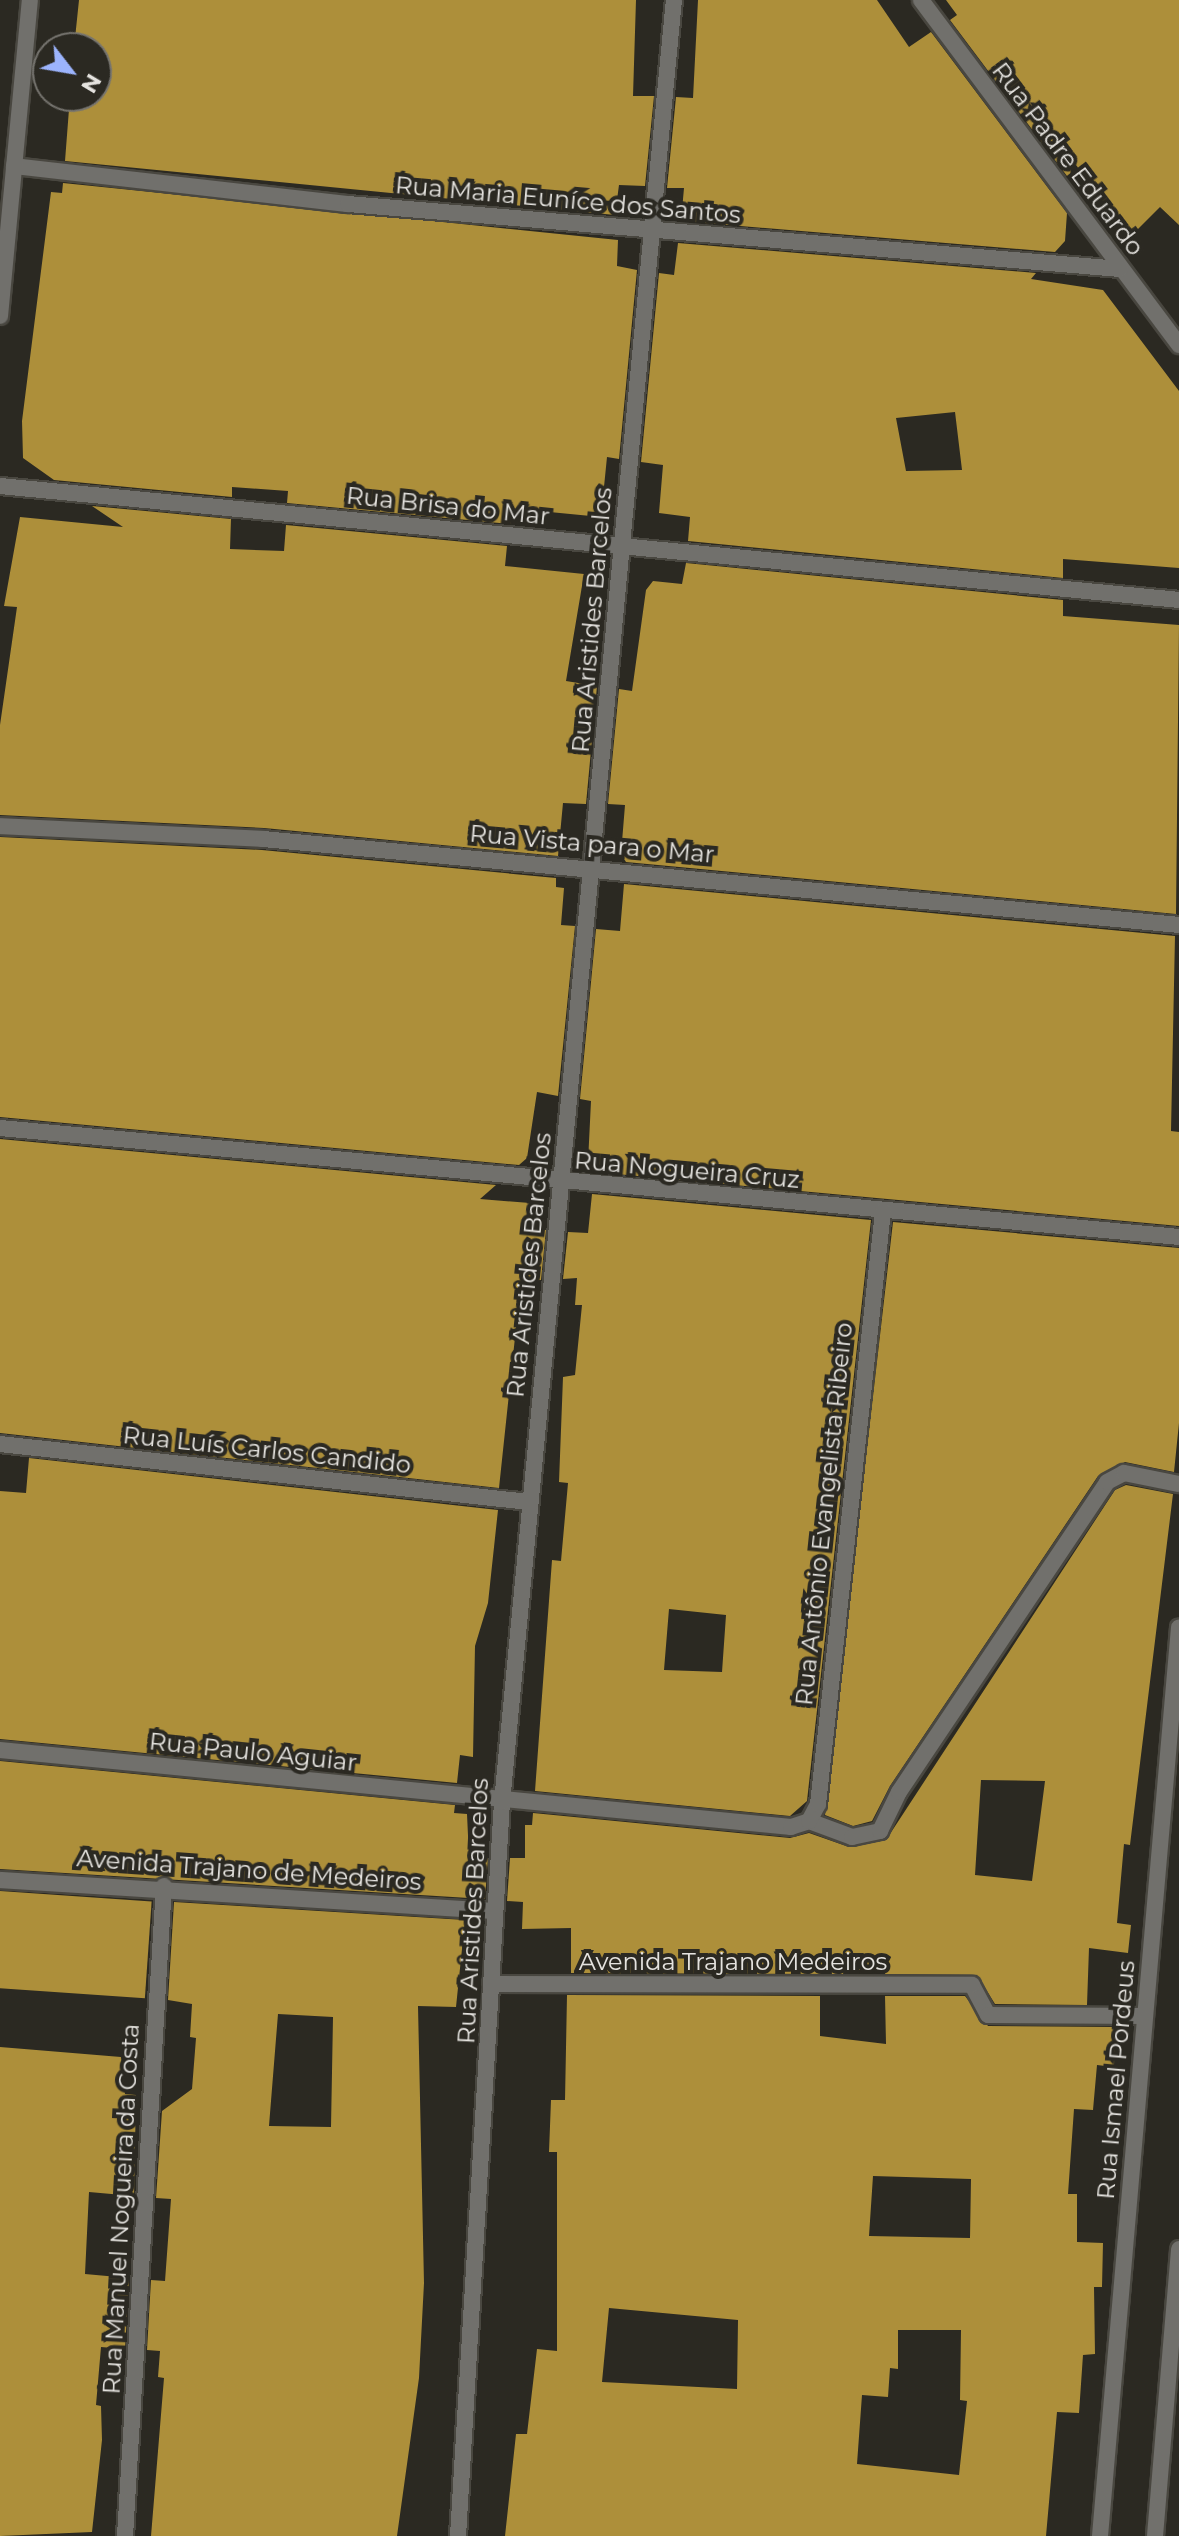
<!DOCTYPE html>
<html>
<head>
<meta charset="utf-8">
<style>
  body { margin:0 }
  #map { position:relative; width:1179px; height:2536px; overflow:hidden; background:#2b2922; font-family:Montserrat,sans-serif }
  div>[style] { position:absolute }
  .building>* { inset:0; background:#ad8f3a; transform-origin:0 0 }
  .roads { filter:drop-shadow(2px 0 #494740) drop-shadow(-2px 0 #494740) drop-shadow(0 2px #494740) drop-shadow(0 -2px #494740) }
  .service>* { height:16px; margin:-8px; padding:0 8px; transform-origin:8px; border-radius:8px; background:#71706c }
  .pedestrian>* { height:16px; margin:-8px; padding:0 8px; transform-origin:8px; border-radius:8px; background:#71706c }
  .minor>* { height:16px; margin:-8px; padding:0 8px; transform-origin:8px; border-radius:8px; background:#71706c }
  span { translate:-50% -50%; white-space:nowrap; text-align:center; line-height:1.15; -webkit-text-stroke:8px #2b2922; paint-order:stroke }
  .street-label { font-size:24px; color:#e5e3df }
  .north { position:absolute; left:32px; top:32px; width:80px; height:80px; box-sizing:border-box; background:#2b2922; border:2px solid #75736e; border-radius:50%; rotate:121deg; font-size:22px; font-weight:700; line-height:32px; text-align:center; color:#e5e3df }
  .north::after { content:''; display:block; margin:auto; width:28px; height:36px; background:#9cb4fd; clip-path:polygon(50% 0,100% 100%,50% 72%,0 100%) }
</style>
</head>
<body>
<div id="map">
  <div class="building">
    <i style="clip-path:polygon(79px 0,636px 0,633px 96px,654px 96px,645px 186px,619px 185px,615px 215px,65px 161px,70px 96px,96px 96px,96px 48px,74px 48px)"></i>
    <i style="clip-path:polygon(698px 0,877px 0,909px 47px,931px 32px,1067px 213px,1065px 241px,1055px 252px,681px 221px,684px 188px,667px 188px,676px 97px,693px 98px)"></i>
    <i style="clip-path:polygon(946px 0,1179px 0,1179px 225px,1160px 207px,1131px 236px,1071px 162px,1070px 180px,950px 20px,957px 15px)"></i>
    <i style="clip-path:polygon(63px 183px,618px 240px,617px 266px,637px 270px,619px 459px,607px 457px,601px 517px,529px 510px,512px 512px,510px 524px,287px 503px,288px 491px,232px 487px,232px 497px,54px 480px,23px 458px,22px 421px,51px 192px,62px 193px)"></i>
    <i style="clip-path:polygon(evenodd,678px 243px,1036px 273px,1031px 279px,1103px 290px,1179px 391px,1179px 568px,1063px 559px,1063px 578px,688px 541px,690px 517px,659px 513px,663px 465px,641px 462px,659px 273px,674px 275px,678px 243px,955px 412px,962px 470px,906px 471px,896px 418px,955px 412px)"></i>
    <i style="clip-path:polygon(92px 506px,231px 519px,230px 549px,284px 551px,286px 525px,507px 546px,505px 566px,584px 574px,566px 681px,597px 686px,586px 804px,563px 803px,558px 856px,264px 828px,0 815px,0 725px,17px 607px,4px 606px,20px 517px,123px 527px)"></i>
    <i style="clip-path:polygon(686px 563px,1063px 600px,1063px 616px,1179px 625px,1176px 914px,626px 862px,621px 854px,625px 805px,608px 804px,619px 689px,632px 691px,646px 590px,653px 581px,682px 584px)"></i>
    <i style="clip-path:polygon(0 837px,262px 850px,556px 878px,556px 887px,564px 888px,561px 925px,575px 926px,558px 1096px,537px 1092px,527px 1158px,519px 1165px,0 1117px)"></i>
    <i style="clip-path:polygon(624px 884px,1175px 936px,1171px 1131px,1179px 1132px,1179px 1226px,595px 1172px,596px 1163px,588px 1162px,591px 1101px,580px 1099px,596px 929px,620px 931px)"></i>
    <i style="clip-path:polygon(0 1139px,496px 1185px,480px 1199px,530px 1203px,528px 1228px,546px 1230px,541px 1280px,521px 1281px,499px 1488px,0 1433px)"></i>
    <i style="clip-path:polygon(evenodd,592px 1194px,871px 1220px,807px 1801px,790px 1816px,535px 1791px,552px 1560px,561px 1561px,568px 1483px,559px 1482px,563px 1377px,575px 1375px,582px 1305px,575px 1305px,577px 1278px,563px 1279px,568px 1232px,588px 1233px,592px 1194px,669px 1609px,726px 1615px,722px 1672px,664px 1670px,669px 1609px)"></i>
    <i style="clip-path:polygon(893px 1222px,1179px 1248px,1179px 1423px,1174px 1472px,1125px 1462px,1098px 1476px,890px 1786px,872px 1821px,853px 1826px,825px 1815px)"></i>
    <i style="clip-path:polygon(29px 1458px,498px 1510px,488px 1603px,475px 1646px,473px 1757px,460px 1755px,457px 1783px,0 1739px,0 1491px,26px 1493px)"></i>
    <i style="clip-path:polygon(evenodd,1126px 1485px,1173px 1494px,1130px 1845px,1124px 1844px,1117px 1923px,1131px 1925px,1128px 1953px,1089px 1948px,1087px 2005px,995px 2004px,977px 1975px,885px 1974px,885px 1963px,843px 1974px,571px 1973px,571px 1928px,522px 1929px,523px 1902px,507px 1901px,510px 1858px,525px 1858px,525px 1825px,532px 1825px,533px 1813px,790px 1838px,809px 1833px,849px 1847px,886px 1840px,1115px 1490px,1126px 1485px,981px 1780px,1045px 1781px,1032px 1881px,975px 1875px,981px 1780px)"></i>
    <i style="clip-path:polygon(0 1761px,455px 1805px,454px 1813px,467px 1814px,469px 1857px,488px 1857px,485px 1899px,0 1869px)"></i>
    <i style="left:0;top:1891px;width:152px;height:97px;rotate:4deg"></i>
    <i style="clip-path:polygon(evenodd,174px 1902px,465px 1920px,456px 2007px,418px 2006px,424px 2283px,419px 2378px,397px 2536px,151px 2536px,164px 2378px,158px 2377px,160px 2351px,147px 2350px,151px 2280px,165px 2281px,171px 2199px,156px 2198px,162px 2111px,192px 2089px,196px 2038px,190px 2037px,192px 2004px,168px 2000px,174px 1902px,278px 2014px,333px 2017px,331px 2127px,269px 2126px,278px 2014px)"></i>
    <i style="clip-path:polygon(evenodd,567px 1995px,820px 1996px,820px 2036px,886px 2044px,885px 1996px,965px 1996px,988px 2026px,1116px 2027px,1114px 2067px,1097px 2065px,1093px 2110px,1074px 2109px,1068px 2194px,1077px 2194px,1077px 2242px,1103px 2243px,1102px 2287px,1094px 2287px,1095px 2354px,1083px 2355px,1079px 2413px,1057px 2412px,1046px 2536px,505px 2536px,516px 2434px,527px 2434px,537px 2349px,557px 2351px,557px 2152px,549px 2152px,551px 2100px,565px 2100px,567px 1995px,873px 2176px,971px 2179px,970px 2238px,869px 2236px,873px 2176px,567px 1995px,609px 2308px,738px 2320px,737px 2389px,602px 2382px,609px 2308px,567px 1995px,898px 2330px,961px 2330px,960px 2400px,967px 2401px,959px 2475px,857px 2464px,862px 2395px,888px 2397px,890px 2368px,898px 2369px,898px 2330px)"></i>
    <i style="clip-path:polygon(0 2047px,121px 2057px,125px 2094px,136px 2095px,134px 2196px,89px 2192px,85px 2274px,129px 2278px,125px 2349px,101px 2347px,96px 2405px,101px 2406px,102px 2440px,92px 2532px,0 2536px)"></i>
  </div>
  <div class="roads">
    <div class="service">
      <i style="left:809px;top:1821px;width:46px;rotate:20.4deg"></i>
      <i style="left:852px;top:1837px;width:29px;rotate:-12deg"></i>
      <i style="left:880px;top:1831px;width:43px;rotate:-64deg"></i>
      <i style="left:899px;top:1792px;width:373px;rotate:-56.1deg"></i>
      <i style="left:1107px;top:1482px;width:19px;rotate:-28deg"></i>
      <i style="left:1124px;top:1473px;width:56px;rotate:11.3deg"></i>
    </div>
    <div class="pedestrian">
      <i style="left:972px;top:1985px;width:34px;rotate:62deg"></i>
      <i style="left:988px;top:2015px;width:157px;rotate:0.4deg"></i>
    </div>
    <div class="minor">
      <i style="left:921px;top:0;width:431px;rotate:53.2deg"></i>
      <i style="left:14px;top:166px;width:336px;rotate:6.5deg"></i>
      <i style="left:348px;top:204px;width:775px;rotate:4.81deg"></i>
      <i style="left:0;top:316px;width:317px;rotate:-84.6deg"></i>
      <i style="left:0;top:486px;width:1184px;rotate:5.52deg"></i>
      <i style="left:0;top:826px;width:263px;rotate:2.8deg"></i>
      <i style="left:263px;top:839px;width:920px;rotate:5.36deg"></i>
      <i style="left:0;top:1128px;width:1184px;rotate:5.28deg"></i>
      <i style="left:0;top:1444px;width:532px;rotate:6.26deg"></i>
      <i style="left:0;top:1750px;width:795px;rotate:5.56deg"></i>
      <i style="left:791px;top:1827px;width:19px;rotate:-18deg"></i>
      <i style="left:809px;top:1821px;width:19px;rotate:-62deg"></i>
      <i style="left:818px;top:1804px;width:597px;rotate:-83.74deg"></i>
      <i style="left:0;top:1880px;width:495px;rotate:3.6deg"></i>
      <i style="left:494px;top:1984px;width:478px;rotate:0.1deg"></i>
      <i style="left:125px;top:2536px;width:651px;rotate:-86.57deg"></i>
      <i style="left:458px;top:2536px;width:735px;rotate:-86.57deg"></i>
      <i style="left:502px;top:1802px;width:1810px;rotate:-84.55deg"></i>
      <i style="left:1100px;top:2536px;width:912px;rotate:-85.03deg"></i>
      <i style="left:1155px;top:2536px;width:288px;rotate:-85.2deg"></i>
    </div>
  </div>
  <div class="street-label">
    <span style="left:1068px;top:159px;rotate:53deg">Rua Padre Eduardo</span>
    <span style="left:568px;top:200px;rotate:5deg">Rua Maria Euníce dos Santos</span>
    <span style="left:448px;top:506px;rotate:6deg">Rua Brisa do Mar</span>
    <span style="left:592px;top:620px;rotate:-85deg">Rua Aristides Barcelos</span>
    <span style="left:592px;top:844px;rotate:5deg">Rua Vista para o Mar</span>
    <span style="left:687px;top:1170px;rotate:5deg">Rua Nogueira Cruz</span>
    <span style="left:529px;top:1265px;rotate:-84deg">Rua Aristides Barcelos</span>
    <span style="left:267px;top:1450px;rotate:6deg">Rua Luís Carlos Candido</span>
    <span style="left:824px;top:1514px;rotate:-84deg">Rua Antônio Evangelista Ribeiro</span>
    <span style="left:253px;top:1752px;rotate:6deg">Rua Paulo Aguiar</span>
    <span style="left:249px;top:1870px;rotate:4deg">Avenida Trajano de Medeiros</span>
    <span style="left:473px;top:1911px;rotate:-87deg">Rua Aristides Barcelos</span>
    <span style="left:733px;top:1962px">Avenida Trajano Medeiros</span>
    <span style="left:1116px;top:2080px;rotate:-85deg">Rua Ismael Pordeus</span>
    <span style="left:121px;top:2209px;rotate:-87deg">Rua Manuel Nogueira da Costa</span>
  </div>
  <div class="north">N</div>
</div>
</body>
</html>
